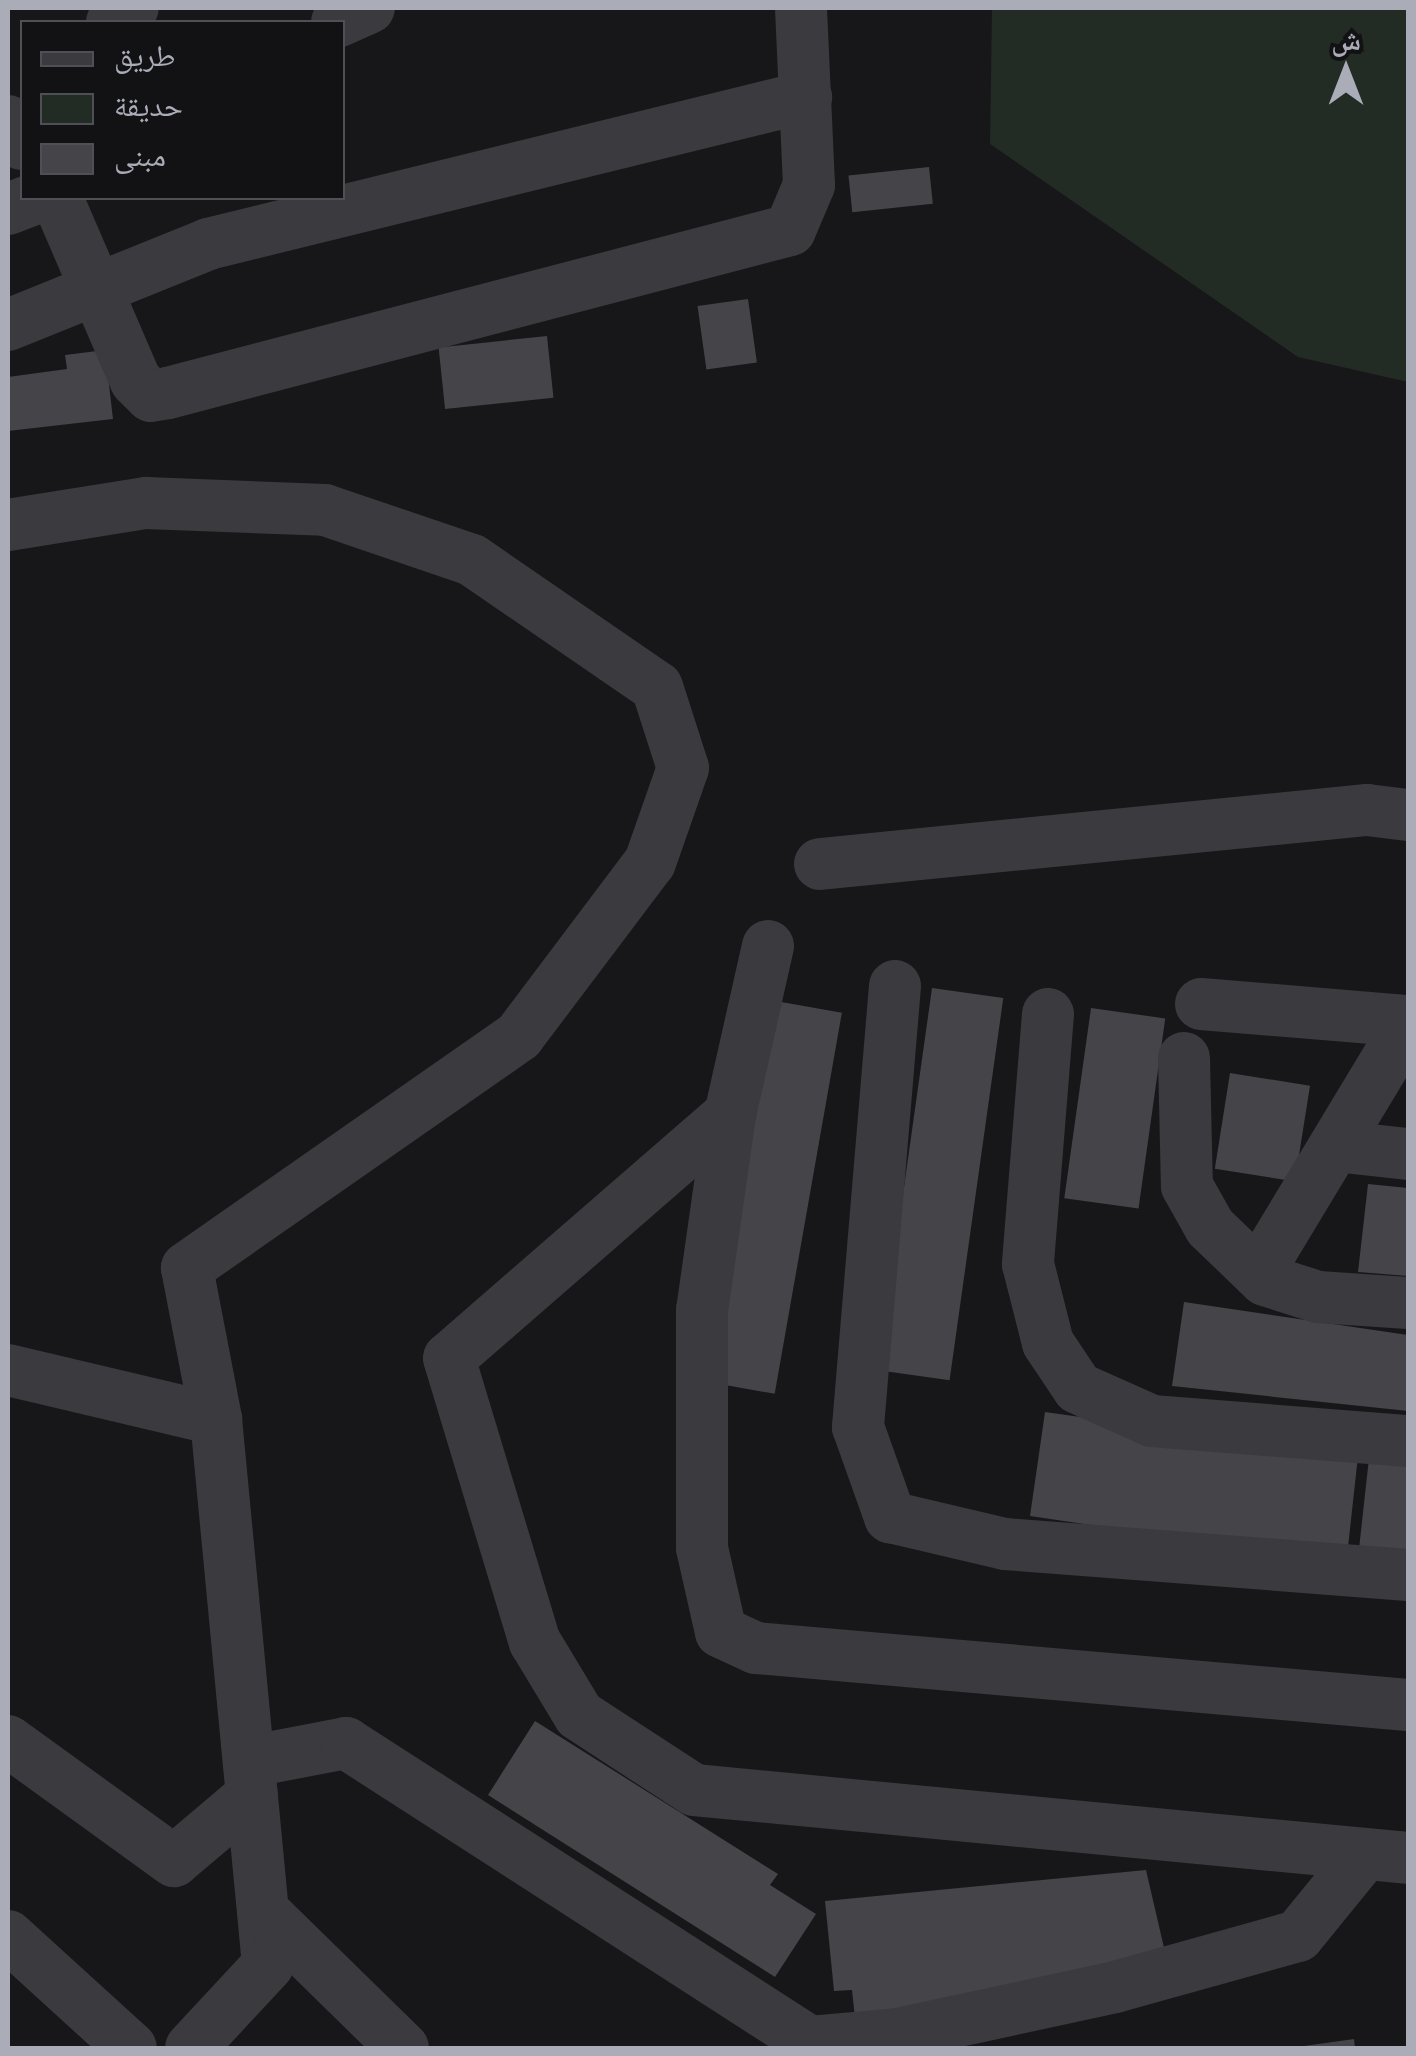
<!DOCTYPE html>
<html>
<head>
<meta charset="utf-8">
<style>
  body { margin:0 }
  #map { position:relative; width:1416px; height:2056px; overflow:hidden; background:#171719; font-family:"Asap Condensed","Noto Naskh Arabic",sans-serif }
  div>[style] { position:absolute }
  .green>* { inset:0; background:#232b25 }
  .building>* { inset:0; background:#444449; transform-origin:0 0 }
  .minor>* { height:52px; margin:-26px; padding:0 26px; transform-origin:26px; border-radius:26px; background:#3a3a3f }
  span { translate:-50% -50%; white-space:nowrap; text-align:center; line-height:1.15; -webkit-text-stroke:8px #121214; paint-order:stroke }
  .frame { position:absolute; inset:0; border:10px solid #aaacb8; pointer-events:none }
  .legend { position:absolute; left:20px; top:20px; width:325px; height:180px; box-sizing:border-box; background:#121214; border:2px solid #4f5056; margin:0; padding:12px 18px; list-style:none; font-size:30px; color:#aaacb8 }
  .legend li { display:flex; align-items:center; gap:20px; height:50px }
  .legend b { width:50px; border:2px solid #4f5056 }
  .north { position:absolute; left:1296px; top:20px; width:100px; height:100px; -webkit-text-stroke:8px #121214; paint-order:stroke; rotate:0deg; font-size:28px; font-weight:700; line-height:40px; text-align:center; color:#aaacb8 }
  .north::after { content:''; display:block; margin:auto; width:35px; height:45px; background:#aaacb8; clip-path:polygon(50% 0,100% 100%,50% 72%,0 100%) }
</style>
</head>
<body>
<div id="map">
  <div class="green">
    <i style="clip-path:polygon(992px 8px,1408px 8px,1408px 382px,1298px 357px,990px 144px)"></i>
  </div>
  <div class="building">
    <i style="left:929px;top:167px;width:37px;height:81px;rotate:84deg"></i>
    <i style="left:748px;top:299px;width:64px;height:51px;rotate:82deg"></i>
    <i style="left:547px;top:336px;width:62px;height:109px;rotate:84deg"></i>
    <i style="clip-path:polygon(105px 350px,113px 419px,8px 431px,8px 377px,67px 369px,65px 355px)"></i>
    <i style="left:932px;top:988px;width:72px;height:386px;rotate:8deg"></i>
    <i style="left:770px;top:1000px;width:73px;height:387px;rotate:10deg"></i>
    <i style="left:1091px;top:1008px;width:75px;height:192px;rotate:8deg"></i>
    <i style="left:1230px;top:1073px;width:81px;height:97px;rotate:9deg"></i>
    <i style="clip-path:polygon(1368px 1184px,1408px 1188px,1408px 1276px,1358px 1272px)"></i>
    <i style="clip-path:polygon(1184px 1302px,1408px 1335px,1408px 1411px,1172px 1386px)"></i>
    <i style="clip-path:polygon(1045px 1412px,1358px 1456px,1348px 1547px,1259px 1550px,1030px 1516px)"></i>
    <i style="clip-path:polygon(1370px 1449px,1408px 1453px,1408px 1564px,1358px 1558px)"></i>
    <i style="clip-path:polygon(535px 1721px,778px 1874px,770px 1885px,816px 1914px,775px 1977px,488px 1795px)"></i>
    <i style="clip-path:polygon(1146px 1870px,1165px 1952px,855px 2018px,852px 1990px,834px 1991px,825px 1901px)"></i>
    <i style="clip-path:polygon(1354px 2039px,1355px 2048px,1305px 2048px,1304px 2046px)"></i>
  </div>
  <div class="minor">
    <i style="left:112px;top:22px;width:25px;rotate:-34deg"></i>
    <i style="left:337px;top:22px;width:35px;rotate:-24deg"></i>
    <i style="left:8px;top:121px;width:27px;rotate:59deg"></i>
    <i style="left:57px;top:198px;width:199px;rotate:66.7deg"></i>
    <i style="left:136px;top:381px;width:21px;rotate:45deg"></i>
    <i style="left:151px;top:396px;width:17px;rotate:-10deg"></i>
    <i style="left:168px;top:393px;width:643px;rotate:-14.68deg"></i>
    <i style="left:790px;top:230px;width:49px;rotate:-67.1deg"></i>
    <i style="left:809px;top:185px;width:177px;rotate:-92.6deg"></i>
    <i style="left:8px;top:209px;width:30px;rotate:-21deg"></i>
    <i style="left:8px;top:325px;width:216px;rotate:-22deg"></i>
    <i style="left:208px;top:244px;width:616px;rotate:-13.81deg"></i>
    <i style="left:8px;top:525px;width:140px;rotate:-9.1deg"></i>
    <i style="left:146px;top:503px;width:179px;rotate:2.2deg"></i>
    <i style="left:325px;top:510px;width:155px;rotate:18.8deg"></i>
    <i style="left:472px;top:560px;width:224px;rotate:34.5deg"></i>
    <i style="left:657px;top:687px;width:85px;rotate:72.2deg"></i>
    <i style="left:683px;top:768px;width:100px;rotate:109.3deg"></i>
    <i style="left:650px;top:862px;width:218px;rotate:127deg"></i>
    <i style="left:519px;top:1036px;width:405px;rotate:145.1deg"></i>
    <i style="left:187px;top:1268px;width:154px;rotate:79.1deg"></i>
    <i style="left:216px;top:1419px;width:548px;rotate:84.56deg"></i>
    <i style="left:268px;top:1965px;width:113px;rotate:132.9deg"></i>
    <i style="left:820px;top:864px;width:550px;rotate:-5.64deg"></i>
    <i style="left:1367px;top:810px;width:41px;rotate:7deg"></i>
    <i style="left:768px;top:946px;width:172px;rotate:102.7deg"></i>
    <i style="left:730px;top:1114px;width:198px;rotate:98.1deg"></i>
    <i style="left:702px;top:1310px;width:238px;rotate:90deg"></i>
    <i style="left:702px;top:1548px;width:86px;rotate:77.3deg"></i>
    <i style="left:721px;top:1632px;width:38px;rotate:25deg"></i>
    <i style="left:756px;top:1648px;width:654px;rotate:5deg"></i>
    <i style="left:895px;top:986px;width:443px;rotate:94.8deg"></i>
    <i style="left:858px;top:1427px;width:96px;rotate:70.4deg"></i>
    <i style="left:890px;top:1517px;width:118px;rotate:13.2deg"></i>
    <i style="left:1005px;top:1544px;width:404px;rotate:4.4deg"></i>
    <i style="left:1201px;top:1004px;width:208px;rotate:4.7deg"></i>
    <i style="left:1048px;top:1014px;width:251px;rotate:94.6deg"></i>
    <i style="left:1028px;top:1264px;width:81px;rotate:75.8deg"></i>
    <i style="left:1048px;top:1343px;width:54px;rotate:56.3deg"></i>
    <i style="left:1078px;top:1388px;width:81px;rotate:24deg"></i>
    <i style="left:1152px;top:1421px;width:257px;rotate:4.5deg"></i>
    <i style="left:1184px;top:1058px;width:128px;rotate:88.7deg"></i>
    <i style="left:1187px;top:1186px;width:47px;rotate:60.7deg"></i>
    <i style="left:1210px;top:1227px;width:76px;rotate:43.9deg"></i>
    <i style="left:1265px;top:1280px;width:56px;rotate:17.8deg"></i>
    <i style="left:1318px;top:1297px;width:90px;rotate:3.8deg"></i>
    <i style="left:730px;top:1114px;width:372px;rotate:139deg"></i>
    <i style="left:449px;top:1358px;width:297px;rotate:73.2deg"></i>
    <i style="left:535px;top:1642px;width:85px;rotate:58.9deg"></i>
    <i style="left:579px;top:1715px;width:137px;rotate:33.1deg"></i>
    <i style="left:694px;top:1790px;width:717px;rotate:5.44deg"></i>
    <i style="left:1335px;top:1146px;width:73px;rotate:6.3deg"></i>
    <i style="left:1258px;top:1273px;width:291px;rotate:-58.9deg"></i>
    <i style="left:8px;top:1370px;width:214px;rotate:13.3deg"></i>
    <i style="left:8px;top:1741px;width:205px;rotate:35.9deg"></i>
    <i style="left:174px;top:1861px;width:102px;rotate:-40.2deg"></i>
    <i style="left:252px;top:1761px;width:96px;rotate:-10.8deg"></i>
    <i style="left:346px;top:1743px;width:552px;rotate:32.8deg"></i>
    <i style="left:810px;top:2042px;width:88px;rotate:-5.2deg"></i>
    <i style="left:898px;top:2034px;width:222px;rotate:-12.2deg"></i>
    <i style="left:1115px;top:1987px;width:190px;rotate:-15.6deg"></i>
    <i style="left:1298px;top:1936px;width:104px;rotate:-50.8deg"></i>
    <i style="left:263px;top:1911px;width:196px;rotate:44.4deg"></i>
    <i style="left:8px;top:1936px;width:166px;rotate:42.3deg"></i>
  </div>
  <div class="frame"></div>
  <ul class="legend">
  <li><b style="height:12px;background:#3a3a3f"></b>طريق</li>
  <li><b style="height:28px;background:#232b25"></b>حديقة</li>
  <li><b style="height:28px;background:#444449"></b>مبنى</li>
  </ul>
  <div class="north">ش</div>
</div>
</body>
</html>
